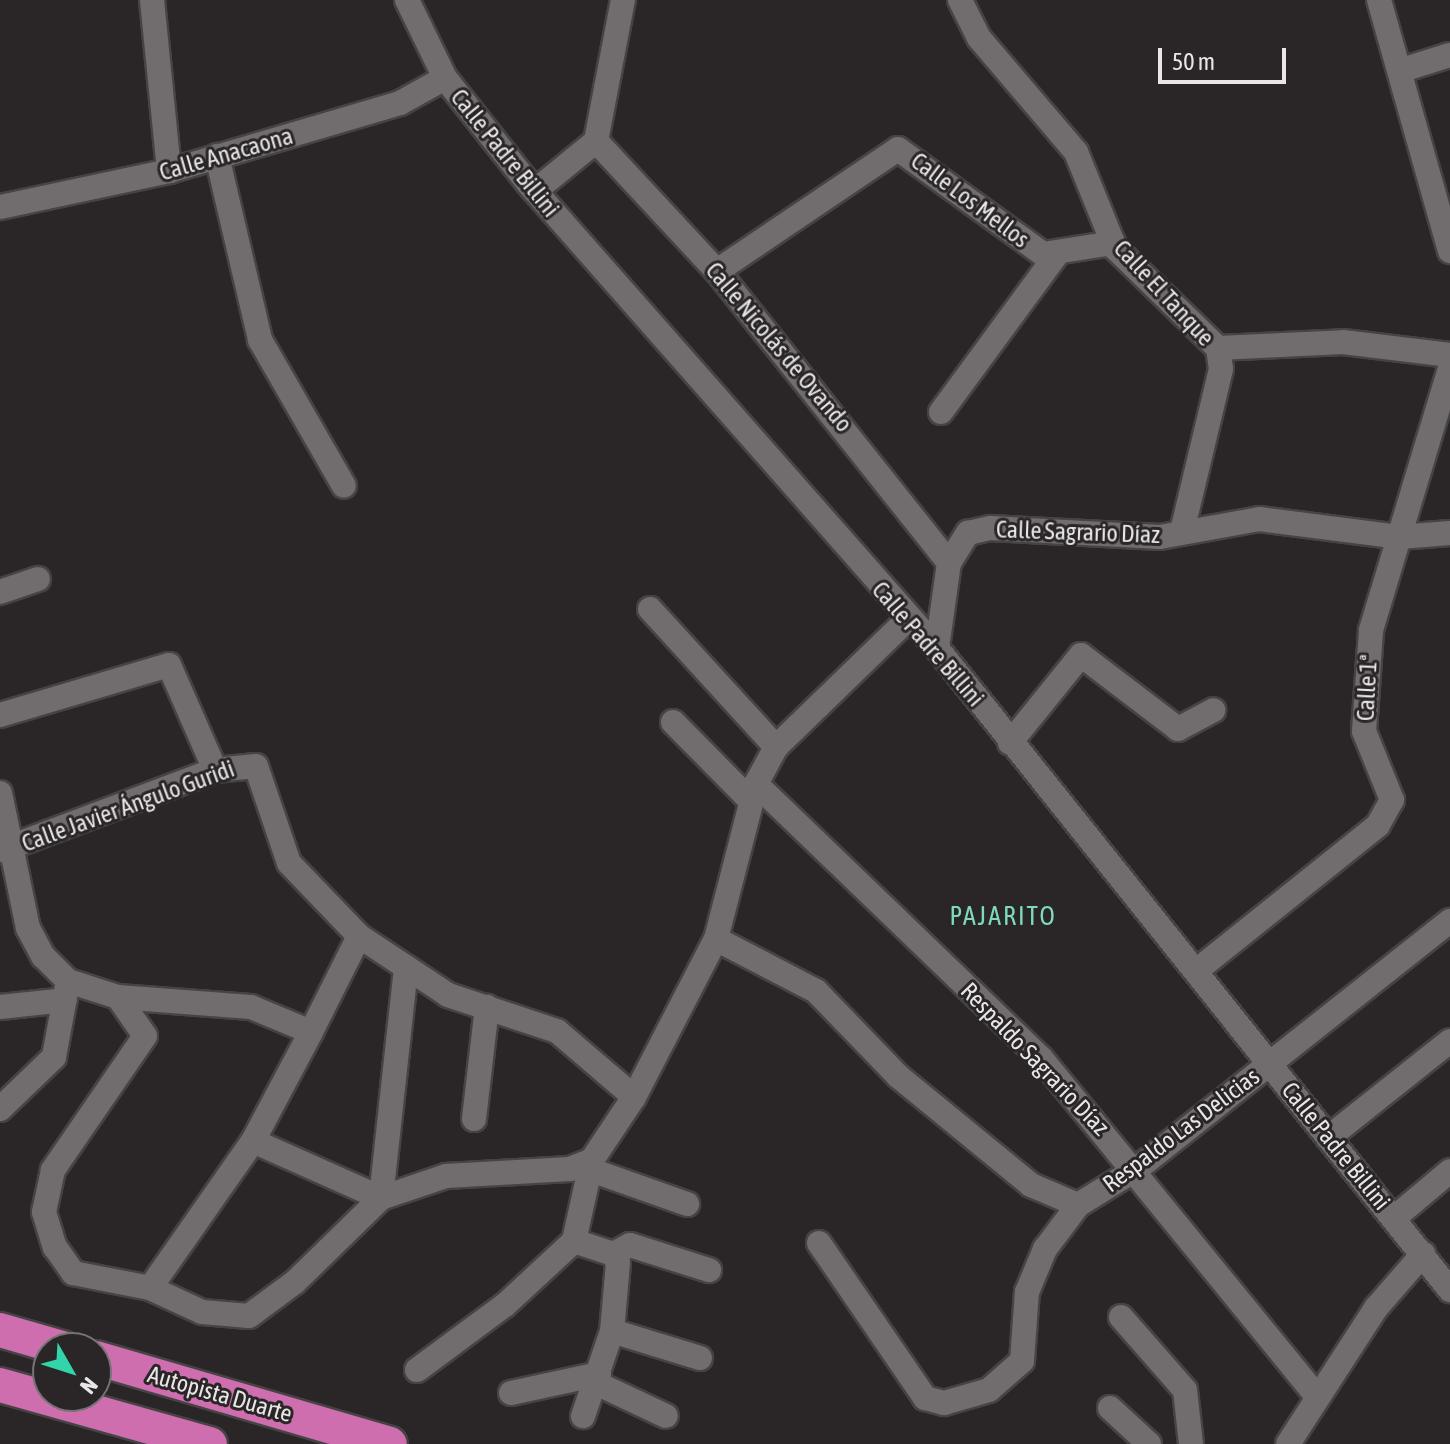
<!DOCTYPE html>
<html>
<head>
<meta charset="utf-8">
<style>
  body { margin:0 }
  #map { position:relative; width:1450px; height:1444px; overflow:hidden; background:#2a2628; font-family:"Asap Condensed",sans-serif }
  div>[style] { position:absolute }
  .roads { filter:drop-shadow(2px 0 #464345) drop-shadow(-2px 0 #464345) drop-shadow(0 2px #464345) drop-shadow(0 -2px #464345) }
  .minor>* { height:24px; margin:-12px; padding:0 12px; transform-origin:12px; border-radius:12px; background:#716d6f }
  .highway>* { height:34px; margin:-17px; padding:0 17px; transform-origin:17px; border-radius:17px; background:#ce6eaf }
  span { translate:-50% -50%; white-space:nowrap; text-align:center; line-height:1.15; -webkit-text-stroke:6px #2a2628; paint-order:stroke }
  .street-label { font-size:24px; color:#e9e6e8 }
  .neighbourhood-label { font-size:26px; color:#7edabb; letter-spacing:2px }
  .north { position:absolute; left:32px; top:1332px; width:80px; height:80px; box-sizing:border-box; background:#2a2628; border:2px solid #767375; border-radius:50%; rotate:129deg; font-size:22px; font-weight:700; line-height:32px; text-align:center; color:#e9e6e8 }
  .north::after { content:''; display:block; margin:auto; width:28px; height:36px; background:#32d4a9; clip-path:polygon(50% 0,100% 100%,50% 72%,0 100%) }
  .scale { position:absolute; left:1158px; top:48px; width:128px; height:36px; box-sizing:border-box; border:4px solid #e9e6e8; border-top:0; padding-left:10px; font-size:24px; line-height:28px; white-space:nowrap; color:#e9e6e8; -webkit-text-stroke:6px #2a2628; paint-order:stroke }
</style>
</head>
<body>
<div id="map">
  <div class="roads">
    <div class="minor">
      <i style="left:152px;top:0;width:172px;rotate:84.3deg"></i>
      <i style="left:407px;top:0;width:87px;rotate:64deg"></i>
      <i style="left:445px;top:78px;width:132px;rotate:51.7deg"></i>
      <i style="left:527px;top:182px;width:621px;rotate:48.66deg"></i>
      <i style="left:937px;top:648px;width:822px;rotate:51.37deg"></i>
      <i style="left:960px;top:0;width:42px;rotate:63.4deg"></i>
      <i style="left:979px;top:38px;width:150px;rotate:49.6deg"></i>
      <i style="left:1076px;top:152px;width:104px;rotate:67.9deg"></i>
      <i style="left:1115px;top:248px;width:144px;rotate:44.2deg"></i>
      <i style="left:1218px;top:348px;width:21px;rotate:82deg"></i>
      <i style="left:1221px;top:369px;width:168px;rotate:103.5deg"></i>
      <i style="left:1379px;top:0;width:261px;rotate:74.2deg"></i>
      <i style="left:1402px;top:70px;width:50px;rotate:-17.4deg"></i>
      <i style="left:596px;top:141px;width:178px;rotate:47.1deg"></i>
      <i style="left:717px;top:271px;width:373px;rotate:51.5deg"></i>
      <i style="left:217px;top:156px;width:189px;rotate:76.8deg"></i>
      <i style="left:260px;top:340px;width:168px;rotate:60.1deg"></i>
      <i style="left:535px;top:191px;width:79px;rotate:-39.3deg"></i>
      <i style="left:596px;top:141px;width:144px;rotate:-79.2deg"></i>
      <i style="left:0;top:207px;width:173px;rotate:-12deg"></i>
      <i style="left:169px;top:171px;width:241px;rotate:-16.4deg"></i>
      <i style="left:400px;top:103px;width:51px;rotate:-29.1deg"></i>
      <i style="left:717px;top:271px;width:218px;rotate:-34deg"></i>
      <i style="left:898px;top:149px;width:179px;rotate:35.9deg"></i>
      <i style="left:1043px;top:254px;width:71px;rotate:-8.9deg"></i>
      <i style="left:1218px;top:348px;width:125px;rotate:-2.7deg"></i>
      <i style="left:1343px;top:342px;width:108px;rotate:6.9deg"></i>
      <i style="left:941px;top:412px;width:192px;rotate:-53.7deg"></i>
      <i style="left:0;top:592px;width:40px;rotate:-18.9deg"></i>
      <i style="left:650px;top:609px;width:187px;rotate:47.6deg"></i>
      <i style="left:937px;top:648px;width:86px;rotate:-82deg"></i>
      <i style="left:949px;top:563px;width:36px;rotate:-58deg"></i>
      <i style="left:968px;top:533px;width:23px;rotate:-13deg"></i>
      <i style="left:990px;top:528px;width:170px;rotate:3deg"></i>
      <i style="left:1160px;top:537px;width:101px;rotate:-10.3deg"></i>
      <i style="left:1259px;top:519px;width:141px;rotate:7.3deg"></i>
      <i style="left:1399px;top:537px;width:51px;rotate:-4.5deg"></i>
      <i style="left:0;top:715px;width:176px;rotate:-16.5deg"></i>
      <i style="left:169px;top:665px;width:115px;rotate:66.3deg"></i>
      <i style="left:673px;top:722px;width:111px;rotate:45.4deg"></i>
      <i style="left:1010px;top:743px;width:113px;rotate:-51.1deg"></i>
      <i style="left:1081px;top:655px;width:122px;rotate:37.3deg"></i>
      <i style="left:1178px;top:729px;width:40px;rotate:-28deg"></i>
      <i style="left:756px;top:784px;width:395px;rotate:43.9deg"></i>
      <i style="left:1041px;top:1058px;width:436px;rotate:50.8deg"></i>
      <i style="left:0;top:793px;width:138px;rotate:78.3deg"></i>
      <i style="left:28px;top:928px;width:32px;rotate:62deg"></i>
      <i style="left:43px;top:956px;width:35px;rotate:45deg"></i>
      <i style="left:68px;top:981px;width:52px;rotate:17.7deg"></i>
      <i style="left:118px;top:997px;width:47px;rotate:55.3deg"></i>
      <i style="left:145px;top:1036px;width:163px;rotate:124.5deg"></i>
      <i style="left:53px;top:1170px;width:43px;rotate:102.1deg"></i>
      <i style="left:44px;top:1212px;width:37px;rotate:73deg"></i>
      <i style="left:55px;top:1247px;width:32px;rotate:55deg"></i>
      <i style="left:73px;top:1273px;width:78px;rotate:11deg"></i>
      <i style="left:150px;top:1288px;width:57px;rotate:24.8deg"></i>
      <i style="left:202px;top:1312px;width:47px;rotate:4.9deg"></i>
      <i style="left:249px;top:1316px;width:57px;rotate:-36.5deg"></i>
      <i style="left:295px;top:1282px;width:120px;rotate:-44.3deg"></i>
      <i style="left:381px;top:1198px;width:69px;rotate:-18.7deg"></i>
      <i style="left:446px;top:1176px;width:124px;rotate:-3.2deg"></i>
      <i style="left:570px;top:1169px;width:24px;rotate:-22deg"></i>
      <i style="left:592px;top:1160px;width:76px;rotate:-56.3deg"></i>
      <i style="left:634px;top:1097px;width:178px;rotate:-62.6deg"></i>
      <i style="left:716px;top:939px;width:160px;rotate:-75.5deg"></i>
      <i style="left:756px;top:784px;width:42px;rotate:-61.6deg"></i>
      <i style="left:776px;top:747px;width:182px;rotate:-44.1deg"></i>
      <i style="left:2px;top:850px;width:228px;rotate:-20.6deg"></i>
      <i style="left:215px;top:770px;width:41px;rotate:-5.6deg"></i>
      <i style="left:256px;top:766px;width:102px;rotate:71.2deg"></i>
      <i style="left:289px;top:863px;width:101px;rotate:46.2deg"></i>
      <i style="left:359px;top:936px;width:107px;rotate:33.5deg"></i>
      <i style="left:448px;top:995px;width:115px;rotate:18.3deg"></i>
      <i style="left:557px;top:1031px;width:101px;rotate:40.6deg"></i>
      <i style="left:716px;top:939px;width:113px;rotate:27.5deg"></i>
      <i style="left:816px;top:991px;width:118px;rotate:46deg"></i>
      <i style="left:898px;top:1076px;width:172px;rotate:39.3deg"></i>
      <i style="left:1031px;top:1185px;width:51px;rotate:23.1deg"></i>
      <i style="left:1078px;top:1205px;width:70px;rotate:-31.7deg"></i>
      <i style="left:1138px;top:1168px;width:398px;rotate:-38.4deg"></i>
      <i style="left:1196px;top:971px;width:233px;rotate:-38.7deg"></i>
      <i style="left:1378px;top:825px;width:29px;rotate:-61deg"></i>
      <i style="left:1392px;top:800px;width:74px;rotate:-112.1deg"></i>
      <i style="left:1364px;top:731px;width:101px;rotate:-86deg"></i>
      <i style="left:1371px;top:630px;width:274px;rotate:-73.2deg"></i>
      <i style="left:118px;top:997px;width:133px;rotate:4.3deg"></i>
      <i style="left:251px;top:1007px;width:65px;rotate:22.6deg"></i>
      <i style="left:311px;top:1032px;width:123px;rotate:118deg"></i>
      <i style="left:253px;top:1141px;width:179px;rotate:125deg"></i>
      <i style="left:0;top:1007px;width:65px;rotate:-6.1deg"></i>
      <i style="left:311px;top:1032px;width:107px;rotate:-63.4deg"></i>
      <i style="left:0;top:1109px;width:75px;rotate:-43.9deg"></i>
      <i style="left:54px;top:1057px;width:77px;rotate:-79.6deg"></i>
      <i style="left:474px;top:1119px;width:113px;rotate:-83.4deg"></i>
      <i style="left:1328px;top:1138px;width:156px;rotate:-38.5deg"></i>
      <i style="left:253px;top:1141px;width:140px;rotate:24deg"></i>
      <i style="left:381px;top:1198px;width:232px;rotate:-83.8deg"></i>
      <i style="left:591px;top:1170px;width:102px;rotate:19.5deg"></i>
      <i style="left:1394px;top:1218px;width:73px;rotate:-40deg"></i>
      <i style="left:574px;top:1241px;width:41px;rotate:18.4deg"></i>
      <i style="left:613px;top:1254px;width:10px;rotate:61deg"></i>
      <i style="left:618px;top:1263px;width:68px;rotate:95deg"></i>
      <i style="left:612px;top:1331px;width:90px;rotate:108.8deg"></i>
      <i style="left:819px;top:1243px;width:188px;rotate:55.6deg"></i>
      <i style="left:925px;top:1398px;width:20px;rotate:15deg"></i>
      <i style="left:944px;top:1403px;width:47px;rotate:-16.1deg"></i>
      <i style="left:989px;top:1390px;width:44px;rotate:-41.3deg"></i>
      <i style="left:1022px;top:1361px;width:69px;rotate:-85.9deg"></i>
      <i style="left:1027px;top:1292px;width:47px;rotate:-67.3deg"></i>
      <i style="left:1045px;top:1249px;width:55px;rotate:-53.1deg"></i>
      <i style="left:613px;top:1254px;width:19px;rotate:-28deg"></i>
      <i style="left:630px;top:1245px;width:83px;rotate:17.6deg"></i>
      <i style="left:1121px;top:1317px;width:97px;rotate:48.8deg"></i>
      <i style="left:1185px;top:1390px;width:54px;rotate:83.7deg"></i>
      <i style="left:612px;top:1331px;width:92px;rotate:17.1deg"></i>
      <i style="left:417px;top:1370px;width:109px;rotate:-36.5deg"></i>
      <i style="left:505px;top:1305px;width:94px;rotate:-42.8deg"></i>
      <i style="left:574px;top:1241px;width:83px;rotate:-77.5deg"></i>
      <i style="left:596px;top:1383px;width:77px;rotate:25.2deg"></i>
      <i style="left:511px;top:1393px;width:90px;rotate:-12.2deg"></i>
      <i style="left:1110px;top:1408px;width:53px;rotate:42.7deg"></i>
      <i style="left:1288px;top:1444px;width:162px;rotate:-57.1deg"></i>
      <i style="left:1376px;top:1308px;width:72px;rotate:-49deg"></i>
    </div>
    <div class="highway">
      <i style="left:0;top:1330px;width:65px;rotate:16.2deg"></i>
      <i style="left:96px;top:1358px;width:306px;rotate:16.3deg"></i>
      <i style="left:0;top:1385px;width:218px;rotate:15.7deg"></i>
    </div>
  </div>
  <div class="street-label">
    <span style="left:505px;top:153px;rotate:51deg">Calle Padre Billini</span>
    <span style="left:226px;top:154px;rotate:-16deg">Calle Anacaona</span>
    <span style="left:970px;top:200px;rotate:37deg">Calle Los Mellos</span>
    <span style="left:1164px;top:293px;rotate:47deg">Calle El Tanque</span>
    <span style="left:779px;top:347px;rotate:50deg">Calle Nicolás de Ovando</span>
    <span style="left:1078px;top:532px;rotate:2deg">Calle Sagrario Díaz</span>
    <span style="left:928px;top:644px;rotate:49deg">Calle Padre Billini</span>
    <span style="left:1367px;top:688px;rotate:-87deg">Calle 1ª</span>
    <span style="left:128px;top:806px;rotate:-20deg">Calle Javier Ángulo Guridi</span>
    <span style="left:1035px;top:1059px;rotate:46deg">Respaldo Sagrario Díaz</span>
    <span style="left:1181px;top:1130px;rotate:-37deg">Respaldo Las Delicias</span>
    <span style="left:1336px;top:1146px;rotate:51deg">Calle Padre Billini</span>
    <span style="left:220px;top:1394px;rotate:16deg">Autopista Duarte</span>
  </div>
  <div class="neighbourhood-label">
    <span style="left:1003px;top:917px">PAJARITO</span>
  </div>
  <div class="north">N</div>
  <div class="scale">50 m</div>
</div>
</body>
</html>
